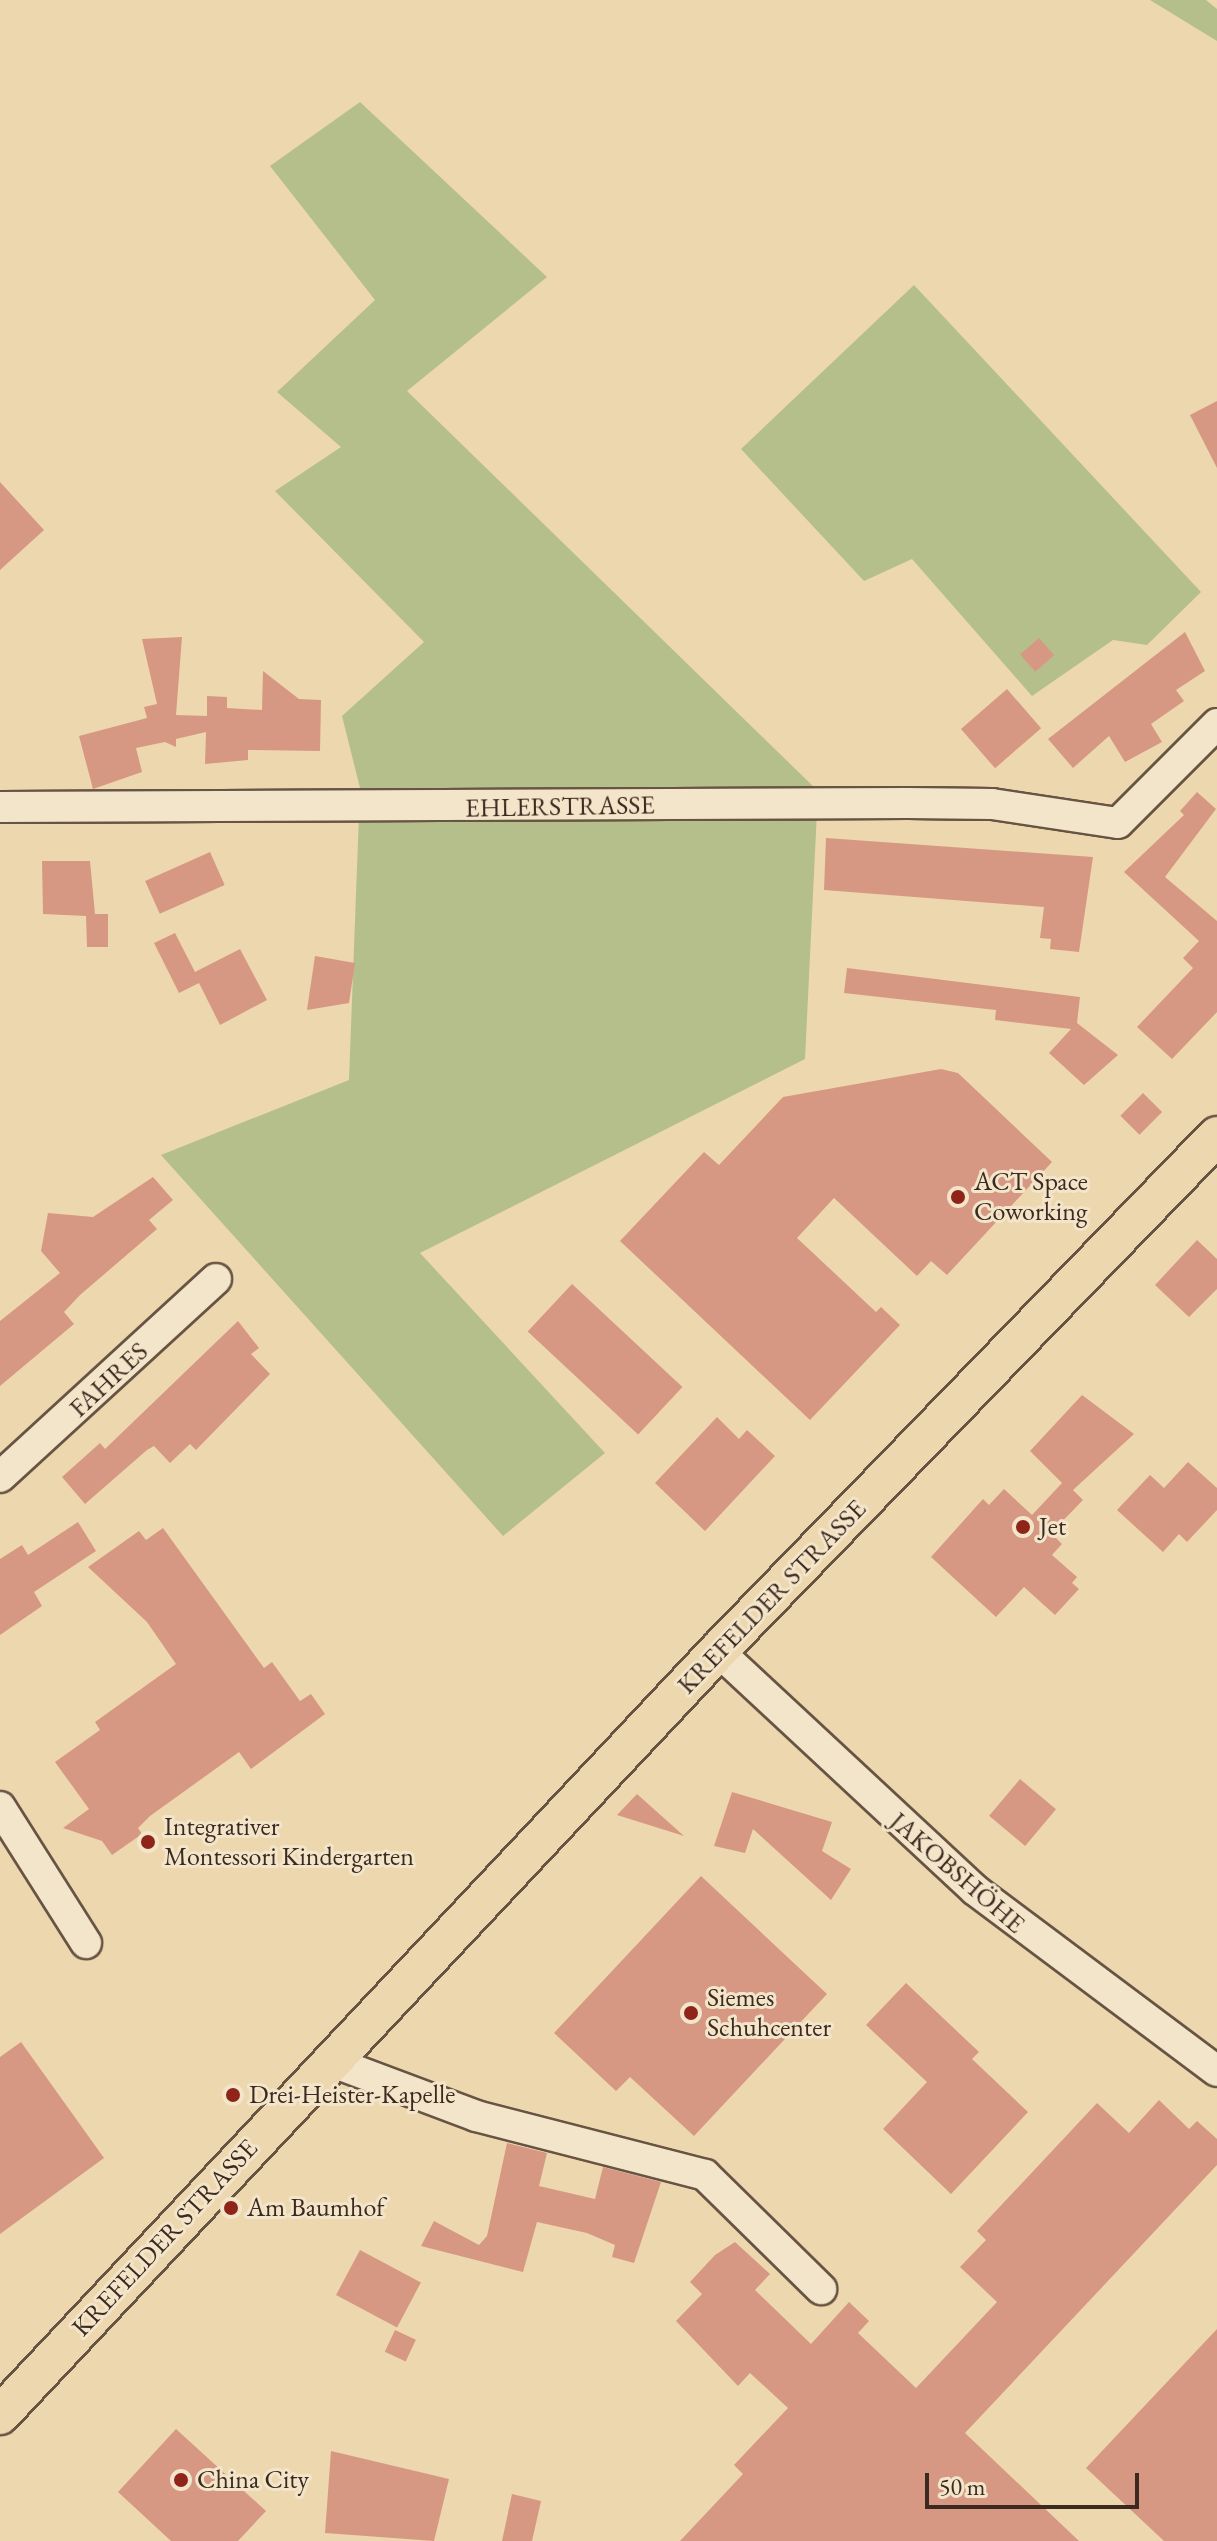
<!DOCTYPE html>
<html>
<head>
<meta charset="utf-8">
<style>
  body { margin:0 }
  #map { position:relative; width:1217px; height:2541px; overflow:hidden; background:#edd7ae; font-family:"EB Garamond",serif }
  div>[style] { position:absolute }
  .green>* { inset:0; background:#b5bf8c }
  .building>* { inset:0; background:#d79883; transform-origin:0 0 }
  .roads { filter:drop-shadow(2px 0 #685443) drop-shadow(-2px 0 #685443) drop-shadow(0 2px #685443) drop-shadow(0 -2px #685443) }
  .minor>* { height:30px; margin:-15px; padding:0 15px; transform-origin:15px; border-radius:15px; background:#f3e5ca }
  .major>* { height:38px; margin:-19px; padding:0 19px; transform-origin:19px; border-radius:19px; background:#edd7ae }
  .dots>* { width:22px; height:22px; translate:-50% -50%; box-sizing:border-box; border:4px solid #f3e5ca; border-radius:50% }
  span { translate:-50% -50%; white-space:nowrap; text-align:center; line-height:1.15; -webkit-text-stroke:6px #f3e5ca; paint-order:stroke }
  .street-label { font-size:26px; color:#3c291f }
  .poi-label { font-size:26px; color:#3c291f }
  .left { translate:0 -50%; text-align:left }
  .scale { position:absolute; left:925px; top:2473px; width:214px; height:36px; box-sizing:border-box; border:4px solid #3c291f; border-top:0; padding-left:10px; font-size:24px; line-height:28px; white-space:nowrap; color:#3c291f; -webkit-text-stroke:6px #f3e5ca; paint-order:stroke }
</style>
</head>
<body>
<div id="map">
  <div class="green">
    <i style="clip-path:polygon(1150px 0,1206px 0,1217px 9px,1217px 41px)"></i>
    <i style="clip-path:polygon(360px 102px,547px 277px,407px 391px,818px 791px,805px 1059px,420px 1253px,605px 1453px,503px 1536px,161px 1155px,349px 1080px,360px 788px,342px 716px,424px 642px,275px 491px,341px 447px,277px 392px,375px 300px,270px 166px)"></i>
    <i style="clip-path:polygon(914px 285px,1201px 592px,1147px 645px,1113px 640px,1032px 696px,912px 559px,864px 581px,741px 449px)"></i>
  </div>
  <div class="building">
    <i style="clip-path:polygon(1217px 401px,1217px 468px,1190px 415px)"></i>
    <i style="clip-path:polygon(0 482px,44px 530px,0 570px)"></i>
    <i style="clip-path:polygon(1185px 632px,1205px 671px,1176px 690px,1184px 701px,1151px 724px,1162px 742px,1125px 762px,1109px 736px,1073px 768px,1048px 739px)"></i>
    <i style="clip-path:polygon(182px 637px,176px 715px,207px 716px,207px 696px,227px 697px,227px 708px,262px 710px,263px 671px,299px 699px,321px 700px,320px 751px,248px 750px,248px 760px,205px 764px,206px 732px,176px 739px,176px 747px,165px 742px,136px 748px,142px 772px,93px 789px,79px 736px,147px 718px,144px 707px,157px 704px,142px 639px)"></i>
    <i style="left:1039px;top:638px;width:23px;height:25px;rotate:49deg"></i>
    <i style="left:1007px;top:689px;width:52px;height:61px;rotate:49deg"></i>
    <i style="clip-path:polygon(1197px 792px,1216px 809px,1165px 877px,1217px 921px,1217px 1012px,1172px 1059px,1137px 1027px,1193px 968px,1183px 958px,1199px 941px,1124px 872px,1184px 815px,1180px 811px)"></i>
    <i style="clip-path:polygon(826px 838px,1093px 857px,1079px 952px,1050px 949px,1051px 939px,1040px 938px,1044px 907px,824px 890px)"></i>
    <i style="left:210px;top:852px;width:36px;height:71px;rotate:66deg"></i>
    <i style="clip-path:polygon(42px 861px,90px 861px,95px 914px,108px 914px,108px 947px,87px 947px,86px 916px,43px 914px)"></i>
    <i style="clip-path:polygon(175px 933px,195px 972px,240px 949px,267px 1000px,220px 1025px,199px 983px,179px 993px,154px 943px)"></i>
    <i style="clip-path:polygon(315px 956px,355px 963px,349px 1003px,307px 1010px)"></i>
    <i style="clip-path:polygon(847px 968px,1080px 997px,1077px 1023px,1118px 1055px,1084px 1085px,1049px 1053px,1071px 1029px,995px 1020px,996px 1010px,844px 993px)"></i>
    <i style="clip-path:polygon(941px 1069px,958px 1073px,1052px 1162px,947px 1275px,931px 1261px,917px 1276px,834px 1198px,797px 1238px,876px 1312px,881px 1307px,900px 1325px,810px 1420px,620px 1241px,704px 1152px,719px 1165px,783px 1097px)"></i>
    <i style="left:1143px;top:1093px;width:27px;height:32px;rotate:45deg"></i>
    <i style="clip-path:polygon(153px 1177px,173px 1200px,149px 1220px,157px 1229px,80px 1295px,64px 1312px,74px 1324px,0 1386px,0 1321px,60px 1273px,41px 1251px,48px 1213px,93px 1217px)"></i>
    <i style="clip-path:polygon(1197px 1240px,1217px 1259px,1217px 1289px,1189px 1317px,1155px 1285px)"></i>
    <i style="left:572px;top:1284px;width:151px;height:65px;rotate:43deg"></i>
    <i style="clip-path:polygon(238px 1321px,259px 1348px,251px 1354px,270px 1374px,196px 1450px,190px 1444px,170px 1463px,154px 1446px,147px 1450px,85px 1504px,62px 1477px,100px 1443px,105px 1449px)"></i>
    <i style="clip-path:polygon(1082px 1395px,1134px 1434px,1073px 1490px,1083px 1500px,1051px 1533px,1062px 1544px,1052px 1555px,1077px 1577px,1072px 1583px,1079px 1589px,1055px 1615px,1024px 1587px,996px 1617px,931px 1557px,983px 1499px,989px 1505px,1004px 1489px,1032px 1515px,1062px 1483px,1030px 1451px)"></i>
    <i style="clip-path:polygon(717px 1417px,739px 1439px,747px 1430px,775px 1456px,705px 1531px,655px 1483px)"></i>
    <i style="clip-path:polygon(1188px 1462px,1217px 1488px,1217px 1510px,1187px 1542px,1179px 1534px,1163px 1552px,1117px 1510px,1150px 1475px,1164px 1488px)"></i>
    <i style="clip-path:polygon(78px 1522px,96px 1551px,34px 1592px,42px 1606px,0 1635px,0 1559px,22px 1545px,28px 1555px)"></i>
    <i style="clip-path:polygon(163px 1528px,264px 1668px,272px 1662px,300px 1701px,311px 1694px,325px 1714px,251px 1769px,239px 1752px,150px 1816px,138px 1828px,142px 1834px,112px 1855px,102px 1841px,63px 1828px,89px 1809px,55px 1762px,100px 1730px,95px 1722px,176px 1664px,147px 1622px,88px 1567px,139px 1531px,146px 1540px)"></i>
    <i style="left:1020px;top:1779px;width:47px;height:48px;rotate:40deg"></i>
    <i style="clip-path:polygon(732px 1792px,832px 1822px,822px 1851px,851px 1869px,831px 1900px,753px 1829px,745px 1853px,714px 1846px)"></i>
    <i style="clip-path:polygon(637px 1794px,684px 1836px,617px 1815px)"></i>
    <i style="clip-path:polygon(701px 1876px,827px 1994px,694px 2136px,630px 2077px,616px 2091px,554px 2033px)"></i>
    <i style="clip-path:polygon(906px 1983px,979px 2052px,972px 2059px,1028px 2112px,951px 2194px,883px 2129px,927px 2082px,866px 2025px)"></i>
    <i style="clip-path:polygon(21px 2042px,104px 2158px,0 2234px,0 2057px)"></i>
    <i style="clip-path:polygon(1159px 2100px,1189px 2129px,1197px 2121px,1217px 2139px,1217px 2165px,965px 2433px,1079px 2541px,680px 2541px,743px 2474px,734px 2465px,788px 2408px,750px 2373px,738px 2386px,676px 2321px,702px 2294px,690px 2282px,715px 2255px,735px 2242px,770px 2274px,755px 2290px,811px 2344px,849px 2302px,869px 2321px,858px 2333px,916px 2388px,997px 2302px,960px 2267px,986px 2240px,977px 2231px,1097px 2103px,1129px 2133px)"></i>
    <i style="clip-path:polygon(507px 2143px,547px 2153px,539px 2186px,595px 2199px,603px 2167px,661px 2182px,634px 2263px,612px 2257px,615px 2245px,587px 2233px,537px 2222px,523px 2272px,421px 2246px,434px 2221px,479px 2245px,487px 2236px)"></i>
    <i style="left:360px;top:2250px;width:69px;height:51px;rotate:28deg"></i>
    <i style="clip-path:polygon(1217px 2329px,1217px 2541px,1164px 2541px,1086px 2468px)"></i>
    <i style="left:395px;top:2330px;width:23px;height:24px;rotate:25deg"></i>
    <i style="clip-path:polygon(176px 2429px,266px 2511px,238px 2541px,171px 2541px,118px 2492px)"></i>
    <i style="clip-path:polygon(331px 2451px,449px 2479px,434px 2541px,325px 2533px)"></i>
    <i style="clip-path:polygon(512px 2494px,541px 2501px,532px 2541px,502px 2541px)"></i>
  </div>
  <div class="roads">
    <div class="minor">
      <i style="left:0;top:807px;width:908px;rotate:-0.25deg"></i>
      <i style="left:908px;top:803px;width:84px;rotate:0.7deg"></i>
      <i style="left:992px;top:804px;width:127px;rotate:8.6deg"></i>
      <i style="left:1118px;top:823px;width:140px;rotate:-45deg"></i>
      <i style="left:0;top:1477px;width:293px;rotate:-42.5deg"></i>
      <i style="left:718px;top:1651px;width:351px;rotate:42.9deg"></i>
      <i style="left:975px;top:1890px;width:302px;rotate:36.8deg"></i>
      <i style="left:0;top:1807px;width:161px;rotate:57.7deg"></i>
      <i style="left:330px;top:2061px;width:156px;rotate:20.6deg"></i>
      <i style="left:476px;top:2116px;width:236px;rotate:14.4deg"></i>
      <i style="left:705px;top:2175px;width:163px;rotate:44.5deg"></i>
    </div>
    <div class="major">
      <i style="left:0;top:2415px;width:1048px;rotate:-46.78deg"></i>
      <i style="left:718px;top:1651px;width:717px;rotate:-45.9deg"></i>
    </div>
  </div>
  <div class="dots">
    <i style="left:958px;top:1197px;background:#8f2418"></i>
    <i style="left:1023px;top:1527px;background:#8f2418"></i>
    <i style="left:148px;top:1842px;background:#8f2418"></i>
    <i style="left:691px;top:2013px;background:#8f2418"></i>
    <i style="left:233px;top:2095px;background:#8f2418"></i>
    <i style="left:231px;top:2208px;background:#8f2418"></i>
    <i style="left:181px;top:2480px;background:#8f2418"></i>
  </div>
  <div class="street-label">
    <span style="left:560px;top:807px;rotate:-1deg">EHLERSTRASSE</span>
    <span style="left:109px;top:1380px;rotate:-43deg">FAHRES</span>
    <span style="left:772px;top:1597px;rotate:-46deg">KREFELDER STRASSE</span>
    <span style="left:957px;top:1873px;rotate:41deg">JAKOBSHÖHE</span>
    <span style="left:165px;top:2238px;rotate:-47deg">KREFELDER STRASSE</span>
  </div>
  <div class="poi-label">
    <span class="left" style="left:974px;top:1197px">ACT Space<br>Coworking</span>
    <span class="left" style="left:1039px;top:1527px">Jet</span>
    <span class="left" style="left:164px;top:1842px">Integrativer<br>Montessori Kindergarten</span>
    <span class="left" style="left:707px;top:2013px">Siemes<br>Schuhcenter</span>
    <span class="left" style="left:249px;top:2095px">Drei-Heister-Kapelle</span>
    <span class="left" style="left:247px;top:2208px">Am Baumhof</span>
    <span class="left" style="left:197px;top:2480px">China City</span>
  </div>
  <div class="scale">50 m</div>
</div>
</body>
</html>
